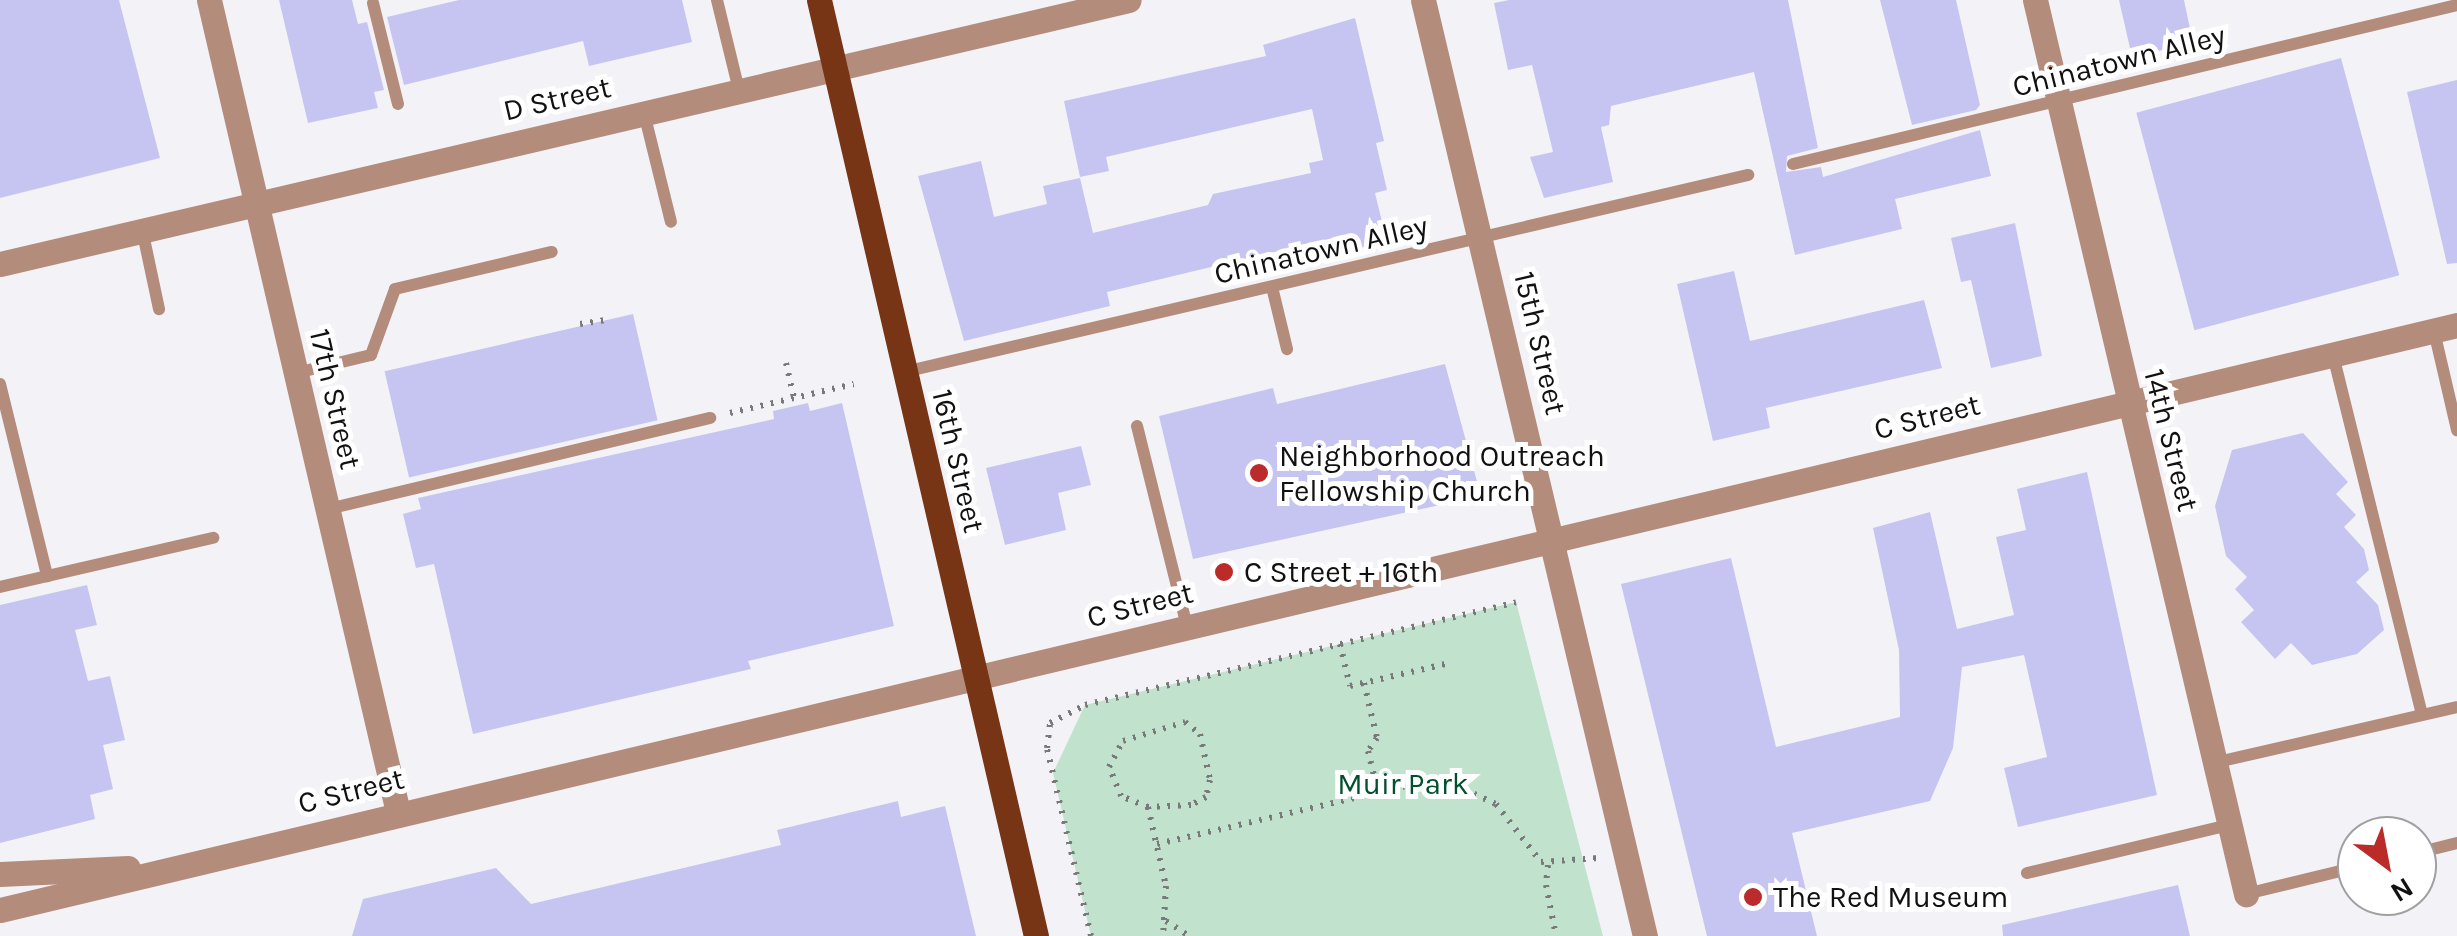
<!DOCTYPE html>
<html>
<head>
<meta charset="utf-8">
<style>
  body { margin:0 }
  #map { position:relative; width:2457px; height:936px; overflow:hidden; background:#f3f3f7; font-family:Karla,sans-serif }
  div>[style] { position:absolute }
  .green>* { inset:0; background:#c1e2cc }
  .building>* { inset:0; background:#c6c5f1; transform-origin:0 0 }
  .path>* { height:6px; margin-top:-3px; transform-origin:0; background:repeating-linear-gradient(90deg,#79797c 0 2.5px,transparent 0 10.5px) }
  .lane>* { height:12px; margin:-6px; padding:0 6px; transform-origin:6px; border-radius:6px; background:#b48c7c }
  .street>* { height:25px; margin:-12.5px; padding:0 12.5px; transform-origin:12.5px; border-radius:12.5px; background:#b48c7c }
  .primary>* { height:25px; margin:-12.5px; padding:0 12.5px; transform-origin:12.5px; border-radius:12.5px; background:#783516 }
  .dots>* { width:28px; height:28px; translate:-50% -50%; box-sizing:border-box; border:5px solid #fff; border-radius:50% }
  span { translate:-50% -50%; white-space:nowrap; text-align:center; line-height:1.15; -webkit-text-stroke:10px #fff; paint-order:stroke }
  .street-label { font-size:30px; color:#111112 }
  .poi-label { font-size:30px; color:#111112 }
  .left { translate:0 -50%; text-align:left }
  .park-label { font-size:30px; color:#00502d }
  .north { position:absolute; left:2337px; top:816px; width:100px; height:100px; box-sizing:border-box; background:#fff; border:2px solid #a0a0a0; border-radius:50%; rotate:148deg; font-size:28px; font-weight:700; line-height:40px; text-align:center; color:#111112 }
  .north::after { content:''; display:block; margin:auto; width:35px; height:45px; background:#ba2b2a; clip-path:polygon(50% 0,100% 100%,50% 72%,0 100%) }
</style>
</head>
<body>
<div id="map">
  <div class="green">
    <i style="clip-path:polygon(1516px 602px,1603px 936px,1091px 936px,1053px 773px,1085px 705px)"></i>
  </div>
  <div class="building">
    <i style="clip-path:polygon(0 0,119px 0,160px 158px,0 198px)"></i>
    <i style="clip-path:polygon(279px 0,352px 0,358px 24px,367px 22px,384px 90px,374px 92px,378px 108px,308px 123px)"></i>
    <i style="clip-path:polygon(459px 0,682px 0,692px 42px,589px 66px,583px 41px,404px 85px,387px 17px)"></i>
    <i style="clip-path:polygon(1509px 0,1788px 0,1818px 148px,1787px 156px,1786px 172px,1821px 167px,1823px 177px,1980px 130px,1991px 176px,1895px 199px,1902px 229px,1795px 255px,1754px 72px,1611px 106px,1609px 125px,1601px 127px,1613px 182px,1544px 198px,1530px 157px,1553px 152px,1532px 65px,1508px 70px,1494px 3px)"></i>
    <i style="clip-path:polygon(1880px 0,1956px 0,1980px 105px,1976px 110px,1912px 125px)"></i>
    <i style="clip-path:polygon(2119px 0,2184px 0,2193px 43px,2132px 57px)"></i>
    <i style="clip-path:polygon(1355px 18px,1384px 141px,1376px 143px,1387px 190px,1375px 193px,1387px 242px,1324px 256px,1321px 241px,1257px 256px,1107px 292px,1110px 306px,964px 341px,918px 176px,981px 161px,994px 217px,1047px 204px,1043px 186px,1080px 178px,1093px 233px,1208px 205px,1213px 194px,1311px 173px,1309px 163px,1323px 160px,1312px 109px,1106px 157px,1109px 171px,1080px 177px,1064px 101px,1266px 56px,1263px 45px)"></i>
    <i style="left:2341px;top:58px;width:225px;height:212px;rotate:75deg"></i>
    <i style="clip-path:polygon(2457px 80px,2457px 263px,2447px 264px,2407px 92px)"></i>
    <i style="clip-path:polygon(2015px 223px,2042px 356px,1991px 368px,1971px 280px,1961px 282px,1951px 238px)"></i>
    <i style="clip-path:polygon(1734px 271px,1750px 341px,1924px 300px,1942px 368px,1766px 408px,1770px 428px,1713px 441px,1677px 284px)"></i>
    <i style="left:633px;top:314px;width:109px;height:255px;rotate:77deg"></i>
    <i style="clip-path:polygon(1445px 364px,1481px 496px,1193px 559px,1159px 416px,1273px 388px,1277px 404px)"></i>
    <i style="clip-path:polygon(808px 403px,810px 411px,842px 403px,894px 626px,748px 661px,751px 669px,473px 734px,434px 564px,416px 568px,403px 514px,421px 509px,418px 498px,774px 419px,773px 411px)"></i>
    <i style="clip-path:polygon(2303px 433px,2348px 482px,2336px 494px,2356px 515px,2344px 527px,2364px 549px,2369px 570px,2356px 582px,2378px 605px,2384px 630px,2357px 654px,2312px 665px,2291px 643px,2275px 659px,2241px 622px,2254px 610px,2235px 589px,2247px 577px,2226px 556px,2215px 506px,2232px 450px)"></i>
    <i style="clip-path:polygon(1081px 446px,1091px 485px,1058px 493px,1066px 530px,1005px 545px,986px 468px)"></i>
    <i style="clip-path:polygon(2087px 472px,2157px 795px,2018px 827px,2004px 768px,2047px 757px,2024px 655px,1962px 667px,1953px 748px,1930px 801px,1792px 833px,1817px 936px,1707px 936px,1621px 584px,1731px 558px,1776px 747px,1900px 717px,1899px 650px,1873px 528px,1930px 512px,1957px 629px,2014px 615px,1996px 537px,2026px 530px,2017px 489px)"></i>
    <i style="clip-path:polygon(87px 585px,97px 625px,75px 630px,88px 681px,110px 676px,125px 740px,103px 745px,113px 789px,90px 795px,95px 819px,0 843px,0 605px)"></i>
    <i style="clip-path:polygon(898px 801px,901px 817px,945px 806px,976px 936px,352px 936px,363px 899px,496px 868px,531px 904px,781px 845px,777px 830px)"></i>
    <i style="clip-path:polygon(2178px 885px,2190px 936px,2003px 936px,2002px 925px)"></i>
  </div>
  <div class="path">
    <i style="left:580px;top:324px;width:26px;rotate:-9deg"></i>
    <i style="left:786px;top:363px;width:36px;rotate:77deg"></i>
    <i style="left:730px;top:413px;width:127px;rotate:-13.2deg"></i>
    <i style="left:1340px;top:644px;width:43px;rotate:76.6deg"></i>
    <i style="left:1350px;top:686px;width:98px;rotate:-13deg"></i>
    <i style="left:1364px;top:683px;width:57px;rotate:76.7deg"></i>
    <i style="left:1377px;top:738px;width:16px;rotate:125deg"></i>
    <i style="left:1368px;top:751px;width:42px;rotate:76.3deg"></i>
    <i style="left:1185px;top:722px;width:19px;rotate:39deg"></i>
    <i style="left:1200px;top:734px;width:47px;rotate:77.7deg"></i>
    <i style="left:1210px;top:780px;width:17px;rotate:103deg"></i>
    <i style="left:1206px;top:797px;width:17px;rotate:152deg"></i>
    <i style="left:1191px;top:805px;width:43px;rotate:177.3deg"></i>
    <i style="left:1148px;top:807px;width:29px;rotate:-158deg"></i>
    <i style="left:1121px;top:796px;width:31px;rotate:-112deg"></i>
    <i style="left:1109px;top:767px;width:30px;rotate:-62deg"></i>
    <i style="left:1123px;top:741px;width:65px;rotate:-17deg"></i>
    <i style="left:1148px;top:807px;width:81px;rotate:77.2deg"></i>
    <i style="left:1166px;top:886px;width:50px;rotate:93.4deg"></i>
    <i style="left:1157px;top:844px;width:274px;rotate:-13.1deg"></i>
    <i style="left:1424px;top:782px;width:31px;rotate:6deg"></i>
    <i style="left:1455px;top:785px;width:45px;rotate:24.9deg"></i>
    <i style="left:1496px;top:804px;width:73px;rotate:52.2deg"></i>
    <i style="left:1541px;top:862px;width:58px;rotate:-3.9deg"></i>
    <i style="left:1548px;top:865px;width:20px;rotate:96deg"></i>
    <i style="left:1546px;top:885px;width:52px;rotate:78.9deg"></i>
    <i style="left:1166px;top:921px;width:27px;rotate:33deg"></i>
    <i style="left:1091px;top:936px;width:193px;rotate:-103.2deg"></i>
    <i style="left:1047px;top:748px;width:25px;rotate:-83deg"></i>
    <i style="left:1050px;top:723px;width:39px;rotate:-27deg"></i>
    <i style="left:1085px;top:705px;width:443px;rotate:-13.4deg"></i>
  </div>
  <div class="lane">
    <i style="left:717px;top:0;width:93px;rotate:76.3deg"></i>
    <i style="left:373px;top:3px;width:104px;rotate:76.1deg"></i>
    <i style="left:644px;top:113px;width:112px;rotate:76.1deg"></i>
    <i style="left:1793px;top:164px;width:683px;rotate:-13.47deg"></i>
    <i style="left:142px;top:229px;width:82px;rotate:78deg"></i>
    <i style="left:1272px;top:287px;width:64px;rotate:76.4deg"></i>
    <i style="left:2434px;top:331px;width:102px;rotate:76.9deg"></i>
    <i style="left:2333px;top:355px;width:370px;rotate:76.1deg"></i>
    <i style="left:904px;top:372px;width:867px;rotate:-13.14deg"></i>
    <i style="left:296px;top:373px;width:77px;rotate:-13.5deg"></i>
    <i style="left:371px;top:355px;width:70px;rotate:-70deg"></i>
    <i style="left:395px;top:289px;width:161px;rotate:-13.3deg"></i>
    <i style="left:0;top:384px;width:198px;rotate:76.2deg"></i>
    <i style="left:1137px;top:426px;width:207px;rotate:76deg"></i>
    <i style="left:328px;top:509px;width:393px;rotate:-13.4deg"></i>
    <i style="left:0;top:587px;width:219px;rotate:-13deg"></i>
    <i style="left:2213px;top:763px;width:250px;rotate:-12.9deg"></i>
    <i style="left:2417px;top:853px;width:41px;rotate:-14deg"></i>
    <i style="left:2027px;top:873px;width:208px;rotate:-13.4deg"></i>
    <i style="left:2246px;top:894px;width:114px;rotate:-13.7deg"></i>
  </div>
  <div class="street">
    <i style="left:209px;top:0;width:834px;rotate:76.9deg"></i>
    <i style="left:1423px;top:0;width:962px;rotate:76.66deg"></i>
    <i style="left:2035px;top:0;width:919px;rotate:76.72deg"></i>
    <i style="left:0;top:264px;width:1159px;rotate:-13.16deg"></i>
    <i style="left:0;top:874px;width:128px;rotate:-2.7deg"></i>
    <i style="left:0;top:910px;width:2526px;rotate:-13.39deg"></i>
  </div>
  <div class="primary">
    <i style="left:819px;top:0;width:961px;rotate:76.95deg"></i>
  </div>
  <div class="dots">
    <i style="left:1259px;top:473px;background:#ba2b2a"></i>
    <i style="left:1224px;top:572px;background:#ba2b2a"></i>
    <i style="left:1753px;top:897px;background:#ba2b2a"></i>
  </div>
  <div class="street-label">
    <span style="left:2119px;top:61px;rotate:-14deg">Chinatown Alley</span>
    <span style="left:557px;top:99px;rotate:-13deg">D Street</span>
    <span style="left:1321px;top:250px;rotate:-13deg">Chinatown Alley</span>
    <span style="left:1540px;top:343px;rotate:77deg">15th Street</span>
    <span style="left:335px;top:399px;rotate:77deg">17th Street</span>
    <span style="left:1927px;top:417px;rotate:-14deg">C Street</span>
    <span style="left:2171px;top:440px;rotate:76deg">14th Street</span>
    <span style="left:958px;top:461px;rotate:77deg">16th Street</span>
    <span style="left:1140px;top:605px;rotate:-14deg">C Street</span>
    <span style="left:351px;top:791px;rotate:-14deg">C Street</span>
  </div>
  <div class="poi-label">
    <span class="left" style="left:1279px;top:473px">Neighborhood Outreach<br>Fellowship Church</span>
    <span class="left" style="left:1244px;top:572px">C Street + 16th</span>
    <span class="left" style="left:1773px;top:897px">The Red Museum</span>
  </div>
  <div class="park-label">
    <span style="left:1403px;top:784px">Muir Park</span>
  </div>
  <div class="north">N</div>
</div>
</body>
</html>
